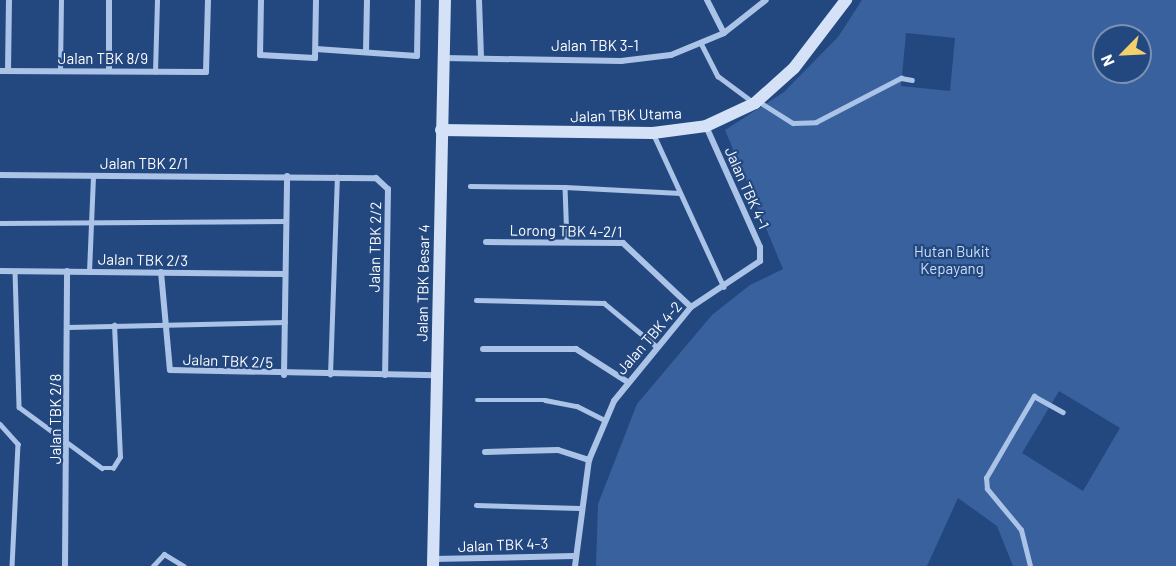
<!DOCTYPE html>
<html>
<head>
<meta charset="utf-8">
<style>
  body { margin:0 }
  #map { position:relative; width:1176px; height:566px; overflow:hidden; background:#234880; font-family:Barlow,sans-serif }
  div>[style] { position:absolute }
  .green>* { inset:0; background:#38619e }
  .lane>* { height:4.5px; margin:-2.25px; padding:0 2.25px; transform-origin:2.25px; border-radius:2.25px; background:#aac3e7 }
  .street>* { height:6px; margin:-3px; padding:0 3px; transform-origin:3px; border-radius:3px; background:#aac3e7 }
  .secondary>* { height:12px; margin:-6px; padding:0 6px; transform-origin:6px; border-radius:6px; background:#d4e1f6 }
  span { translate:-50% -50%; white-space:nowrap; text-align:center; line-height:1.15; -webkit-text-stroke:4.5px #234880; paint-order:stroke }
  .street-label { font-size:15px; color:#fff }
  .park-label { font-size:15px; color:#cddef5 }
  .north { position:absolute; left:1092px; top:24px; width:60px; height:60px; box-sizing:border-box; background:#234880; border:2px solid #7b91b3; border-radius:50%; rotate:246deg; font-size:16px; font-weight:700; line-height:24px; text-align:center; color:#fff }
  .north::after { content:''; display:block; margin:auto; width:21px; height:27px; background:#f2d16d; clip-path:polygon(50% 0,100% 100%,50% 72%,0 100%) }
</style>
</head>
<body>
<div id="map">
  <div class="green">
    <i style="clip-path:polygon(evenodd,862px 0,1176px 0,1176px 566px,1013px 566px,997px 526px,958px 498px,927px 566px,596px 566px,598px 504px,637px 404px,712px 315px,750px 285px,783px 269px,725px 130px,784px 92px,838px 37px,862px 0,906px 33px,955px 38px,950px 91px,901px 86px,906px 33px,862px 0,1104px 36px,1140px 36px,1140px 72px,1104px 72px,1104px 36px,862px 0,1059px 391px,1120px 428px,1083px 491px,1022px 453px,1059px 391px)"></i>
  </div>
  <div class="lane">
    <i style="left:702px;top:45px;width:35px;rotate:63deg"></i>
    <i style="left:718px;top:76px;width:44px;rotate:36.6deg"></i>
    <i style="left:60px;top:71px;width:71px;rotate:-89.2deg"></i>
    <i style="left:155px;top:72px;width:72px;rotate:-88.4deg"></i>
    <i style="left:758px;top:101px;width:41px;rotate:32.2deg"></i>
    <i style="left:793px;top:123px;width:23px;rotate:-2deg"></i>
    <i style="left:816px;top:122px;width:96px;rotate:-27.4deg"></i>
    <i style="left:901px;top:78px;width:11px;rotate:10deg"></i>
    <i style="left:654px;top:135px;width:167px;rotate:65.3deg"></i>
    <i style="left:470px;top:186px;width:95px;rotate:0.6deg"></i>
    <i style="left:565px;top:187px;width:55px;rotate:87.9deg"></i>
    <i style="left:565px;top:187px;width:115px;rotate:3deg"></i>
    <i style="left:0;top:223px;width:286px;rotate:-0.4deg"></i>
    <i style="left:15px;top:271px;width:136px;rotate:88.3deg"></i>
    <i style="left:19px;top:407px;width:103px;rotate:36.3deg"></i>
    <i style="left:102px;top:468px;width:11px"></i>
    <i style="left:113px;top:468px;width:13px;rotate:-58deg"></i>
    <i style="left:120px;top:457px;width:132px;rotate:-92.6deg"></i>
    <i style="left:89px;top:272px;width:96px;rotate:-87.6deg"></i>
    <i style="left:476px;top:300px;width:128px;rotate:1.3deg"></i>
    <i style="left:604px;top:303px;width:67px;rotate:39.6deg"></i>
    <i style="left:68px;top:327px;width:217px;rotate:-1.3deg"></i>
    <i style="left:330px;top:375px;width:198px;rotate:-88deg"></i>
    <i style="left:477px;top:400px;width:68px"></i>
    <i style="left:545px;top:400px;width:33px;rotate:11deg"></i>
    <i style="left:577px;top:406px;width:30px;rotate:27deg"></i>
    <i style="left:0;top:424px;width:27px;rotate:48deg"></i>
    <i style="left:18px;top:444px;width:122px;rotate:92.8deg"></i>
    <i style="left:476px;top:505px;width:103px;rotate:1.7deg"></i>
    <i style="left:153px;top:566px;width:16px;rotate:-47deg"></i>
    <i style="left:164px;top:554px;width:23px;rotate:31deg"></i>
    <i style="left:1030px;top:566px;width:37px;rotate:-104deg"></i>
    <i style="left:1021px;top:530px;width:53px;rotate:-129.7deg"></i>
    <i style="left:987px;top:489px;width:11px;rotate:-95deg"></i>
    <i style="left:986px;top:478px;width:95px;rotate:-59.7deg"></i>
    <i style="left:1034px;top:396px;width:33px;rotate:29deg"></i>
  </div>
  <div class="street">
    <i style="left:109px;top:0;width:71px;rotate:90deg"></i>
    <i style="left:261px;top:0;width:55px;rotate:91deg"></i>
    <i style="left:260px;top:55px;width:55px;rotate:3.1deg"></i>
    <i style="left:315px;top:58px;width:58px;rotate:-89deg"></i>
    <i style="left:479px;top:0;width:57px;rotate:88deg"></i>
    <i style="left:707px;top:0;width:37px;rotate:63deg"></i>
    <i style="left:316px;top:49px;width:101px;rotate:4deg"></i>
    <i style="left:417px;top:56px;width:56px;rotate:-89deg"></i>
    <i style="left:366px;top:52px;width:52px;rotate:-88.9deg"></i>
    <i style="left:444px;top:58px;width:177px;rotate:1deg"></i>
    <i style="left:621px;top:61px;width:50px;rotate:-6.8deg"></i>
    <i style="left:671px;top:55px;width:57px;rotate:-22.5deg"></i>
    <i style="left:724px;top:33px;width:53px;rotate:-38.2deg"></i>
    <i style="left:0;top:71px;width:206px;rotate:0.3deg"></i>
    <i style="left:206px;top:72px;width:72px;rotate:-88.4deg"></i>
    <i style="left:8px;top:71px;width:71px;rotate:-89.2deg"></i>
    <i style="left:0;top:175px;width:376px;rotate:0.5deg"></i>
    <i style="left:376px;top:178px;width:16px;rotate:43deg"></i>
    <i style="left:388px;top:189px;width:186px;rotate:90.9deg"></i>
    <i style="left:486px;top:242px;width:137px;rotate:0.4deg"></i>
    <i style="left:623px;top:243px;width:93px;rotate:43.3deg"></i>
    <i style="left:0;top:271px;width:285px;rotate:0.6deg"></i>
    <i style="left:161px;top:272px;width:98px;rotate:84.8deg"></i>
    <i style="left:170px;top:370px;width:267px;rotate:1.1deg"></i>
    <i style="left:483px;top:349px;width:93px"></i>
    <i style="left:576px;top:349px;width:59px;rotate:32.6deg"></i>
    <i style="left:284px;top:375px;width:199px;rotate:-89.1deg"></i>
    <i style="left:485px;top:452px;width:73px;rotate:-1.6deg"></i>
    <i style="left:558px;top:450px;width:33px;rotate:18deg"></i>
    <i style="left:433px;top:559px;width:141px;rotate:-1.2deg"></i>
    <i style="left:65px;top:566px;width:295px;rotate:-89.6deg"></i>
    <i style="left:575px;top:566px;width:107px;rotate:-82.5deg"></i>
    <i style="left:589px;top:460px;width:64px;rotate:-67deg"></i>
    <i style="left:614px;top:401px;width:122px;rotate:-50.7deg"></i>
    <i style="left:691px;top:307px;width:83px;rotate:-33.7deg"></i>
    <i style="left:760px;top:261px;width:14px;rotate:-90deg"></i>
    <i style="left:760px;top:247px;width:133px;rotate:-114.1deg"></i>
  </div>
  <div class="secondary">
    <i style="left:441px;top:130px;width:212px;rotate:0.8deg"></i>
    <i style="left:653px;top:133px;width:53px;rotate:-7.5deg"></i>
    <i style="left:706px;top:126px;width:54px;rotate:-25.1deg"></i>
    <i style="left:755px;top:103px;width:52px;rotate:-41.9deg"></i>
    <i style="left:794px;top:68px;width:86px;rotate:-52.6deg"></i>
    <i style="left:433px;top:566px;width:566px;rotate:-88.79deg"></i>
  </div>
  <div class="street-label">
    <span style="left:595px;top:46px">Jalan TBK 3-1</span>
    <span style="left:103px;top:59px">Jalan TBK 8/9</span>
    <span style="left:626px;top:115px;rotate:-2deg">Jalan TBK Utama</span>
    <span style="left:144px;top:164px">Jalan TBK 2/1</span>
    <span style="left:747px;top:188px;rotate:66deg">Jalan TBK 4-1</span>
    <span style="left:566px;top:231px;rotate:1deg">Lorong TBK 4-2/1</span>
    <span style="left:375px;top:247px;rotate:-89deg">Jalan TBK 2/2</span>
    <span style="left:143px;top:260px;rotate:1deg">Jalan TBK 2/3</span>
    <span style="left:423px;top:283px;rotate:-89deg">Jalan TBK Besar 4</span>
    <span style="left:649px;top:338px;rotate:-49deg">Jalan TBK 4-2</span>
    <span style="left:228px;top:361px;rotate:2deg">Jalan TBK 2/5</span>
    <span style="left:56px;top:419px;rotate:-90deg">Jalan TBK 2/8</span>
    <span style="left:503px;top:545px;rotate:-2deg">Jalan TBK 4-3</span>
  </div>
  <div class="park-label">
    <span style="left:952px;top:260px">Hutan Bukit<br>Kepayang</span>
  </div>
  <div class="north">N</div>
</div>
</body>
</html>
